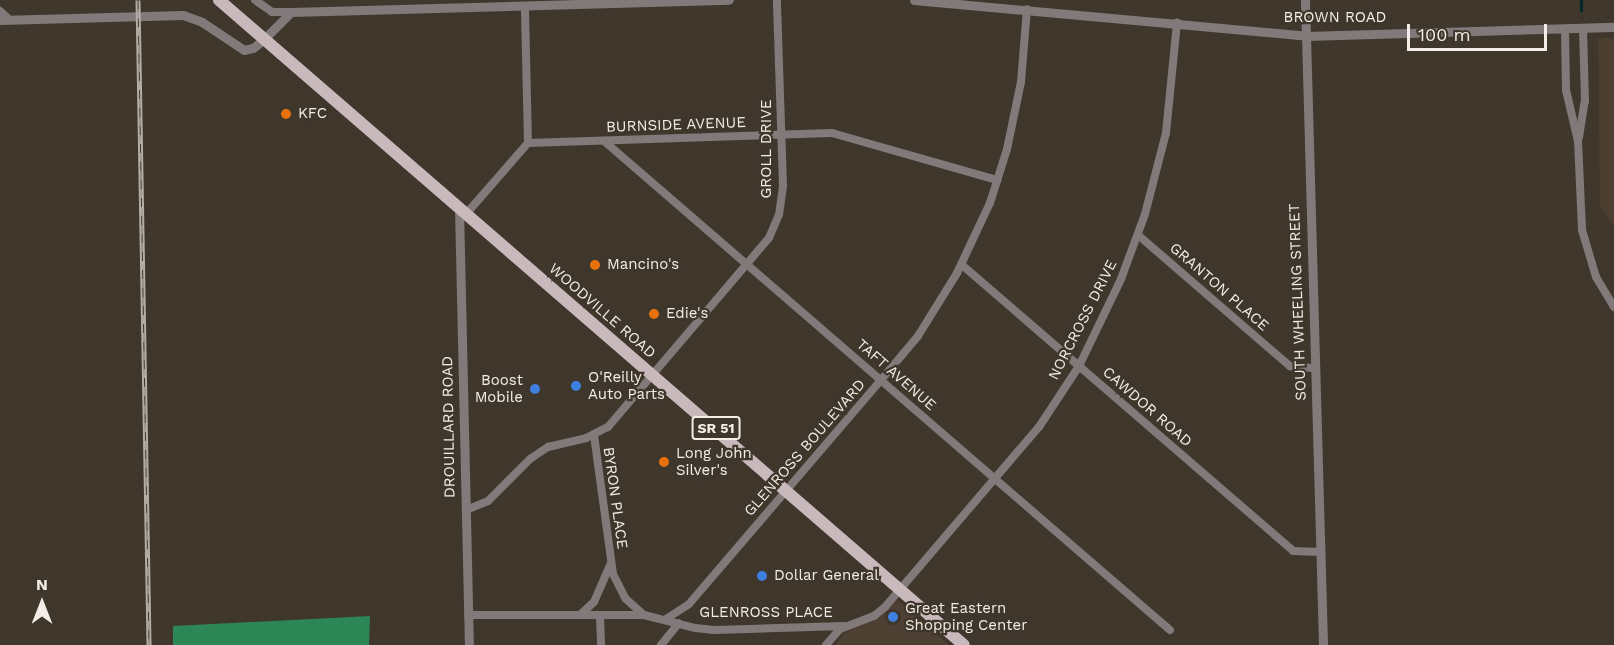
<!DOCTYPE html>
<html>
<head>
<meta charset="utf-8">
<style>
  body { margin:0 }
  #map { position:relative; width:1614px; height:645px; overflow:hidden; background:#3f362c; font-family:"Work Sans",sans-serif }
  div>[style] { position:absolute }
  .commercial>* { inset:0; background:#4e4033 }
  .built>* { inset:0; background:#4b3e2e }
  .forest>* { inset:0; background:#2d8655 }
  .stream>* { height:3px; margin:-1.5px; padding:0 1.5px; transform-origin:1.5px; border-radius:1.5px; background:#00292e }
  .minor>* { height:8px; margin:-4px; padding:0 4px; transform-origin:4px; border-radius:4px; background:#81797a }
  .tertiary>* { height:9px; margin:-4.5px; padding:0 4.5px; transform-origin:4.5px; border-radius:4.5px; background:#81797a }
  .primary>* { height:12px; margin:-6px; padding:0 6px; transform-origin:6px; border-radius:6px; background:#c9b9bc }
  .rail>* { height:5px; margin-top:-2.5px; transform-origin:0; background:repeating-linear-gradient(90deg,#3f362c 0 9px,#b3ada5 0 18px); box-sizing:border-box; border-block:2px solid #b3ada5 }
  .dots>* { width:16px; height:16px; translate:-50% -50%; box-sizing:border-box; border:3px solid #3f362c; border-radius:50% }
  span { translate:-50% -50%; white-space:nowrap; text-align:center; line-height:1.15; -webkit-text-stroke:4.5px #3f362c; paint-order:stroke }
  .shield-label span { padding:2px 4px; background:#3f362c; border:2px solid; border-radius:4px; -webkit-text-stroke-width:0 }
  .shield-label { font-size:14px; color:#f2ede6; font-weight:700 }
  .street-label { font-size:15px; color:#f2ede6 }
  .poi-label { font-size:15px; color:#f2ede6 }
  .left { translate:0 -50%; text-align:left }
  .right { translate:-100% -50%; text-align:right }
  .north { position:absolute; left:12px; top:573px; width:60px; height:60px; -webkit-text-stroke:4px #3f362c; paint-order:stroke; rotate:0deg; font-size:16px; font-weight:700; line-height:24px; text-align:center; color:#f2ede6 }
  .north::after { content:''; display:block; margin:auto; width:21px; height:27px; background:#f2ede6; clip-path:polygon(50% 0,100% 100%,50% 72%,0 100%) }
  .scale { position:absolute; left:1407px; top:24px; width:140px; height:27px; box-sizing:border-box; border:3px solid #f2ede6; border-top:0; padding-left:8px; font-size:18px; line-height:21px; white-space:nowrap; color:#f2ede6; -webkit-text-stroke:4px #3f362c; paint-order:stroke }
</style>
</head>
<body>
<div id="map">
  <div class="commercial">
    <i style="clip-path:polygon(897px 600px,949px 645px,835px 645px,844px 634px)"></i>
  </div>
  <div class="built">
    <i style="clip-path:polygon(1598px 38px,1614px 38px,1614px 226px,1600px 208px)"></i>
  </div>
  <div class="forest">
    <i style="clip-path:polygon(370px 616px,369px 645px,173px 645px,173px 626px)"></i>
  </div>
  <div class="stream">
    <i style="left:1581px;top:0;width:10px;rotate:90deg"></i>
  </div>
  <div class="minor">
    <i style="left:255px;top:0;width:21px;rotate:35deg"></i>
    <i style="left:272px;top:12px;width:19px"></i>
    <i style="left:0;top:11px;width:13px;rotate:42deg"></i>
    <i style="left:1565px;top:29px;width:61px;rotate:89.1deg"></i>
    <i style="left:1566px;top:90px;width:52px;rotate:76.8deg"></i>
    <i style="left:1578px;top:141px;width:89px;rotate:87.4deg"></i>
    <i style="left:1582px;top:230px;width:49px;rotate:73.4deg"></i>
    <i style="left:1596px;top:277px;width:35px;rotate:59deg"></i>
    <i style="left:1579px;top:137px;width:36px;rotate:-81deg"></i>
    <i style="left:1585px;top:101px;width:73px;rotate:-91.6deg"></i>
    <i style="left:604px;top:141px;width:748px;rotate:40.83deg"></i>
    <i style="left:528px;top:143px;width:304px;rotate:-1.9deg"></i>
    <i style="left:832px;top:133px;width:172px;rotate:15.9deg"></i>
    <i style="left:466px;top:214px;width:94px;rotate:-48.9deg"></i>
    <i style="left:528px;top:143px;width:137px;rotate:-91.3deg"></i>
    <i style="left:1138px;top:235px;width:201px;rotate:40.8deg"></i>
    <i style="left:1290px;top:366px;width:25px;rotate:5deg"></i>
    <i style="left:962px;top:265px;width:437px;rotate:40.8deg"></i>
    <i style="left:1293px;top:551px;width:28px;rotate:2deg"></i>
    <i style="left:594px;top:435px;width:140px;rotate:82.2deg"></i>
    <i style="left:613px;top:574px;width:28px;rotate:63deg"></i>
    <i style="left:626px;top:599px;width:24px;rotate:42deg"></i>
    <i style="left:466px;top:510px;width:24px;rotate:-22deg"></i>
    <i style="left:488px;top:501px;width:59px;rotate:-45deg"></i>
    <i style="left:530px;top:459px;width:22px;rotate:-34deg"></i>
    <i style="left:548px;top:447px;width:39px;rotate:-13deg"></i>
    <i style="left:586px;top:438px;width:25px;rotate:-27deg"></i>
    <i style="left:608px;top:427px;width:248px;rotate:-49.6deg"></i>
    <i style="left:769px;top:238px;width:25px;rotate:-67deg"></i>
    <i style="left:779px;top:215px;width:30px;rotate:-82deg"></i>
    <i style="left:783px;top:185px;width:185px;rotate:-91.9deg"></i>
    <i style="left:468px;top:615px;width:176px"></i>
    <i style="left:644px;top:615px;width:53px;rotate:14.3deg"></i>
    <i style="left:695px;top:628px;width:19px;rotate:6deg"></i>
    <i style="left:714px;top:630px;width:130px;rotate:-1.8deg"></i>
    <i style="left:580px;top:615px;width:19px;rotate:-43deg"></i>
    <i style="left:594px;top:602px;width:40px;rotate:-66.6deg"></i>
    <i style="left:600px;top:615px;width:30px;rotate:88deg"></i>
    <i style="left:666px;top:619px;width:27px;rotate:-33deg"></i>
    <i style="left:689px;top:604px;width:295px;rotate:-49.4deg"></i>
    <i style="left:881px;top:380px;width:57px;rotate:-49.9deg"></i>
    <i style="left:918px;top:336px;width:74px;rotate:-58.2deg"></i>
    <i style="left:957px;top:273px;width:77px;rotate:-64.8deg"></i>
    <i style="left:990px;top:203px;width:57px;rotate:-72.5deg"></i>
    <i style="left:1007px;top:149px;width:68px;rotate:-78.2deg"></i>
    <i style="left:1021px;top:82px;width:73px;rotate:-85.3deg"></i>
    <i style="left:661px;top:645px;width:28px;rotate:-51deg"></i>
    <i style="left:826px;top:645px;width:21px;rotate:-49deg"></i>
    <i style="left:840px;top:629px;width:36px;rotate:-21deg"></i>
    <i style="left:874px;top:616px;width:14px;rotate:-39deg"></i>
    <i style="left:885px;top:607px;width:237px;rotate:-49.5deg"></i>
    <i style="left:1039px;top:427px;width:73px;rotate:-56.7deg"></i>
    <i style="left:1079px;top:366px;width:97px;rotate:-64.2deg"></i>
    <i style="left:1121px;top:279px;width:69px;rotate:-69.7deg"></i>
    <i style="left:1145px;top:214px;width:84px;rotate:-75.5deg"></i>
    <i style="left:1166px;top:133px;width:111px;rotate:-84.3deg"></i>
  </div>
  <div class="tertiary">
    <i style="left:914px;top:0;width:394px;rotate:5.2deg"></i>
    <i style="left:1306px;top:36px;width:308px;rotate:-1.7deg"></i>
    <i style="left:1305px;top:0;width:645px;rotate:88.4deg"></i>
    <i style="left:0;top:20px;width:183px;rotate:-1.6deg"></i>
    <i style="left:183px;top:15px;width:20px;rotate:20deg"></i>
    <i style="left:202px;top:22px;width:50px;rotate:33.7deg"></i>
    <i style="left:244px;top:50px;width:9px;rotate:-13deg"></i>
    <i style="left:253px;top:48px;width:14px;rotate:-39deg"></i>
    <i style="left:264px;top:39px;width:38px;rotate:-45deg"></i>
    <i style="left:291px;top:12px;width:438px;rotate:-1.6deg"></i>
    <i style="left:459px;top:208px;width:437px;rotate:88.7deg"></i>
  </div>
  <div class="primary">
    <i style="left:219px;top:0;width:985px;rotate:40.89deg"></i>
  </div>
  <div class="rail">
    <i style="left:138px;top:0;width:645px;rotate:89.02deg"></i>
  </div>
  <div class="dots">
    <i style="left:286px;top:114px;background:#e8710a"></i>
    <i style="left:595px;top:265px;background:#e8710a"></i>
    <i style="left:654px;top:314px;background:#e8710a"></i>
    <i style="left:576px;top:386px;background:#3f7fe0"></i>
    <i style="left:535px;top:389px;background:#3f7fe0"></i>
    <i style="left:664px;top:462px;background:#e8710a"></i>
    <i style="left:762px;top:576px;background:#3f7fe0"></i>
    <i style="left:893px;top:617px;background:#3f7fe0"></i>
  </div>
  <div class="shield-label">
    <span style="left:716px;top:428px">SR 51</span>
  </div>
  <div class="street-label">
    <span style="left:1335px;top:18px">BROWN ROAD</span>
    <span style="left:676px;top:125px;rotate:-2deg">BURNSIDE AVENUE</span>
    <span style="left:767px;top:149px;rotate:-90deg">GROLL DRIVE</span>
    <span style="left:1219px;top:287px;rotate:41deg">GRANTON PLACE</span>
    <span style="left:1298px;top:302px;rotate:-92deg">SOUTH WHEELING STREET</span>
    <span style="left:602px;top:311px;rotate:41deg">WOODVILLE ROAD</span>
    <span style="left:1083px;top:320px;rotate:-63deg">NORCROSS DRIVE</span>
    <span style="left:896px;top:375px;rotate:41deg">TAFT AVENUE</span>
    <span style="left:1147px;top:407px;rotate:41deg">CAWDOR ROAD</span>
    <span style="left:449px;top:427px;rotate:-91deg">DROUILLARD ROAD</span>
    <span style="left:805px;top:448px;rotate:-49deg">GLENROSS BOULEVARD</span>
    <span style="left:615px;top:498px;rotate:82deg">BYRON PLACE</span>
    <span style="left:766px;top:613px">GLENROSS PLACE</span>
  </div>
  <div class="poi-label">
    <span class="left" style="left:298px;top:114px">KFC</span>
    <span class="left" style="left:607px;top:265px">Mancino's</span>
    <span class="left" style="left:666px;top:314px">Edie's</span>
    <span class="left" style="left:588px;top:386px">O'Reilly<br>Auto Parts</span>
    <span class="right" style="left:523px;top:389px">Boost<br>Mobile</span>
    <span class="left" style="left:676px;top:462px">Long John<br>Silver's</span>
    <span class="left" style="left:774px;top:576px">Dollar General</span>
    <span class="left" style="left:905px;top:617px">Great Eastern<br>Shopping Center</span>
  </div>
  <div class="north">N</div>
  <div class="scale">100 m</div>
</div>
</body>
</html>
